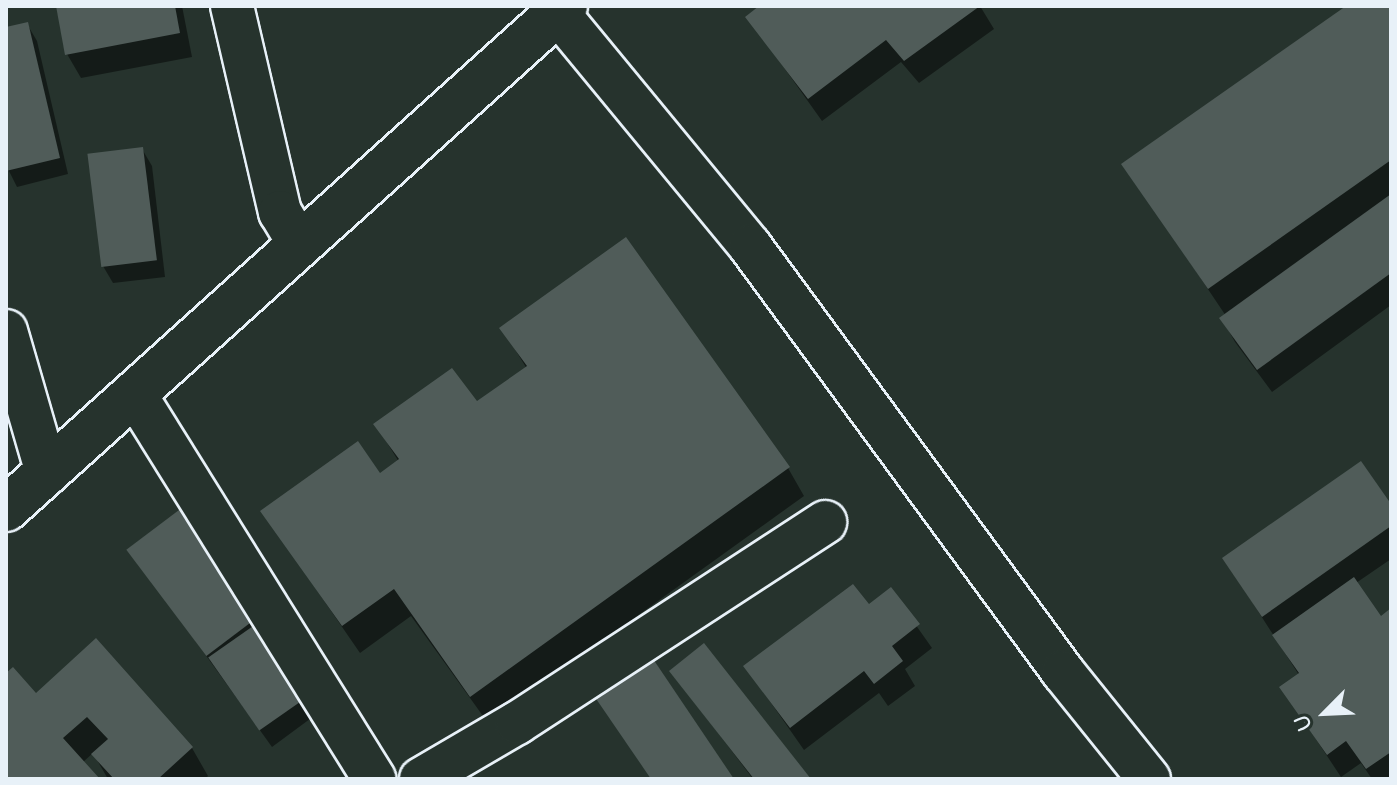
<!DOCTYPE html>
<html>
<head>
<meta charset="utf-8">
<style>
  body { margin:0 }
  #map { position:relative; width:1397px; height:785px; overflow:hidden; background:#26332d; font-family:"Comic Neue",sans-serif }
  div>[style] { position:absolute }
  .shadow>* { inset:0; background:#0007 }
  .building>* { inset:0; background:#505c59; transform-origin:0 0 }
  .roads { filter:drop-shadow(2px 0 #e8f1f8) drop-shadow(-2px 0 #e8f1f8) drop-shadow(0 2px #e8f1f8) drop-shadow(0 -2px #e8f1f8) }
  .street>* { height:42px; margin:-21px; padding:0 21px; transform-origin:21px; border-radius:21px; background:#26332d }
  .secondary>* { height:44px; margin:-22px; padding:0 22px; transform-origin:22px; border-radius:22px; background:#26332d }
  span { translate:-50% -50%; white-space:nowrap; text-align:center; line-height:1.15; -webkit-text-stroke:6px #26332d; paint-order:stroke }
  .frame { position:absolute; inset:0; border:8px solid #e8f1f8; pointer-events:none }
  .north { position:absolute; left:1285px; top:673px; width:80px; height:80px; -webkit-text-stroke:6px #26332d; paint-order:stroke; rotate:246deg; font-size:22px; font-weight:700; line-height:32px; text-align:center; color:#e8f1f8 }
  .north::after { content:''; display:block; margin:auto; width:28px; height:36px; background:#e8f1f8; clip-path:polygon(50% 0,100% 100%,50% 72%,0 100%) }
</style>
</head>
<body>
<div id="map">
  <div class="shadow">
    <i style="clip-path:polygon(58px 6px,182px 6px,192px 57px,81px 78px,67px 54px)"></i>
    <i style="clip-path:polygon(762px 6px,980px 6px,994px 29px,919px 83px,901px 62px,822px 121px,748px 17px)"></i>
    <i style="clip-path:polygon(1350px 6px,1391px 6px,1391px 305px,1272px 392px,1235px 342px,1222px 319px,1226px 316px,1124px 164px)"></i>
    <i style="clip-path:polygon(27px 24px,37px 41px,68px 174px,17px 187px,6px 165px,6px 29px)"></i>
    <i style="clip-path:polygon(142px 149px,152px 166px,165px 277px,113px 283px,103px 266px)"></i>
    <i style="clip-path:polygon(502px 328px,788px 468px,804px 496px,488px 723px,411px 616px,360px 653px,263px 512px,380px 475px,399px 462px,376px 425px,477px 404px,527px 369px)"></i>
    <i style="clip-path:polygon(186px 506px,318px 713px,272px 747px,129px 549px)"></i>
    <i style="clip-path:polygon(1391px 507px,1391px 559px,1356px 583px,1380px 618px,1391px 611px,1391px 779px,1372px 779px,1361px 763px,1341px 777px,1282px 688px,1299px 675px,1224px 558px)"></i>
    <i style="clip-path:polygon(891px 590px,932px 648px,905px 669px,915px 686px,888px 706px,879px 693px,804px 750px,746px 667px,869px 607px)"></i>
    <i style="clip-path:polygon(96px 641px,192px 748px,208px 776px,205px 779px,108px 779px,93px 753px,82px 763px,97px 779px,6px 779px,6px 676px,36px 696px)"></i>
    <i style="clip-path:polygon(671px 671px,809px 779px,753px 779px)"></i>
  </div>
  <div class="building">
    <i style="clip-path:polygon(56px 6px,175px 6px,180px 33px,65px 55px)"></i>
    <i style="clip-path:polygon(759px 6px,980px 6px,904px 61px,886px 40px,808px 99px,745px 17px)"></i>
    <i style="clip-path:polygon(1346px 6px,1391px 6px,1391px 160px,1208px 289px,1121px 164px)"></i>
    <i style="clip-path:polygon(28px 22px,60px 158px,6px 171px,6px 27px)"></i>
    <i style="left:143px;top:147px;width:114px;height:56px;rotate:83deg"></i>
    <i style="clip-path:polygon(1391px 194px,1391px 273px,1257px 370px,1219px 318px)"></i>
    <i style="clip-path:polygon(626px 237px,790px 467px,470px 697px,394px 589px,342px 626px,260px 511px,358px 441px,380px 473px,399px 459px,373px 424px,452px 368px,477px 401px,527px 366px,499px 328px)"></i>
    <i style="clip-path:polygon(1361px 461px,1391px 504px,1391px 526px,1262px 617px,1222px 558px)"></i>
    <i style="left:187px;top:504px;width:133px;height:76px;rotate:53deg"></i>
    <i style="clip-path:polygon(1354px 577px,1381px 616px,1391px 608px,1391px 752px,1366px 769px,1346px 741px,1327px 755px,1279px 687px,1299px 673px,1272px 635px)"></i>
    <i style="clip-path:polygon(853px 584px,869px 604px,891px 587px,920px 624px,892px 646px,903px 661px,874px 684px,864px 671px,790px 728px,743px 666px)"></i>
    <i style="left:259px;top:622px;width:89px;height:62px;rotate:55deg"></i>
    <i style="clip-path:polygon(96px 638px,193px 747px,158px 779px,114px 779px,91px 754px,108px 739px,87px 717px,63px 738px,100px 779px,6px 779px,6px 673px,13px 667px,36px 693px)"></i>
    <i style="clip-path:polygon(704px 643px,811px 779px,754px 779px,669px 671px)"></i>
    <i style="clip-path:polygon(645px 647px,734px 779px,651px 779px,588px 687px)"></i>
  </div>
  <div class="roads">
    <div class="street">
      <i style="left:232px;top:6px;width:212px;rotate:76.9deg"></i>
      <i style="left:280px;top:212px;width:39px;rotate:59deg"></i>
      <i style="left:558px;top:13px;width:302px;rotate:50.5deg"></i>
      <i style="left:750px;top:246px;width:529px;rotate:53.69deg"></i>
      <i style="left:1063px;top:672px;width:137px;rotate:51.2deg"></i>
      <i style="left:6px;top:331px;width:148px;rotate:73.9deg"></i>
      <i style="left:136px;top:396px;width:451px;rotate:58.1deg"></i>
      <i style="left:421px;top:779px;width:111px;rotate:-30.3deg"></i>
      <i style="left:517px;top:723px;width:368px;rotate:-33.1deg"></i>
    </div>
    <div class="secondary">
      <i style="left:6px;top:509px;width:752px;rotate:-41.98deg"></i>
    </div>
  </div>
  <div class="frame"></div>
  <div class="north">U</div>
</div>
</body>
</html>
